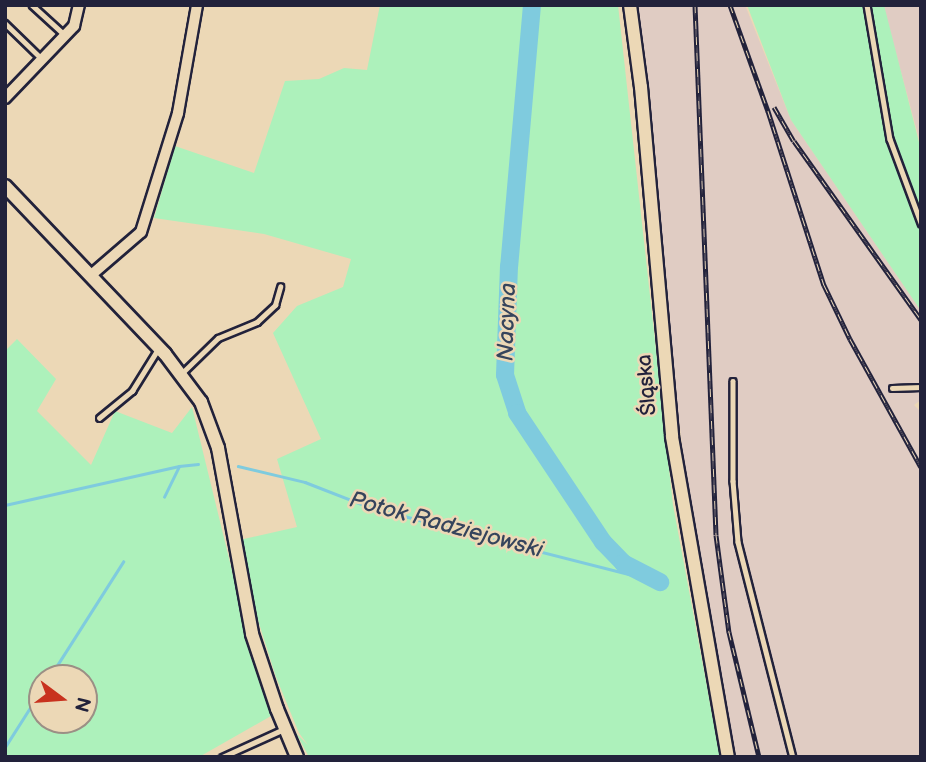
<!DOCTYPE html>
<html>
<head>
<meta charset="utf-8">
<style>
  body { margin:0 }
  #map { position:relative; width:926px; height:762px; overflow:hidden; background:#ecd8b6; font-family:"Balsamiq Sans",sans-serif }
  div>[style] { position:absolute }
  .built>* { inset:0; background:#e0ccc3 }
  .green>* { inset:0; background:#adf1bb }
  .stream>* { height:2.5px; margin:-1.25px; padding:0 1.25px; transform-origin:1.25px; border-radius:1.25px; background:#7fcbde }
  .river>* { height:18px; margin:-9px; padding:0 9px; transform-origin:9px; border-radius:9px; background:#7fcbde }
  .roads { filter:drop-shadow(2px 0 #22223b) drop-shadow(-2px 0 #22223b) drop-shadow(0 2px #22223b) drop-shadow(0 -2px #22223b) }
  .lane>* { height:4.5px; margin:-2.25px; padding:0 2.25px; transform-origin:2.25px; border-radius:2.25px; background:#ecd8b6 }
  .street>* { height:10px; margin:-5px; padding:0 5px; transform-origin:5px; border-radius:5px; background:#ecd8b6 }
  .secondary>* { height:12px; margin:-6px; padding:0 6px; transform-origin:6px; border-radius:6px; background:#ecd8b6 }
  .rail>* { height:5px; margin-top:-2.5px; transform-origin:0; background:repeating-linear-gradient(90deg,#ecd8b6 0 8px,#22223b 0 16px); box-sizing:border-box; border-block:2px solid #22223b }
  span { translate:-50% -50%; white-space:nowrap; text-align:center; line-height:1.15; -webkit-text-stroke:5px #ecd8b6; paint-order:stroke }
  .street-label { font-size:21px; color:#22223b }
  .water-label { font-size:23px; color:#35445c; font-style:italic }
  .frame { position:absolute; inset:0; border:7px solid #22223b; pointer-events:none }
  .north { position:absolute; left:28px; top:664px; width:70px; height:70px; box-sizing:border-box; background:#ecd8b6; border:2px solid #9b8f85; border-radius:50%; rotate:106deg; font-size:19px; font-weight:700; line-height:28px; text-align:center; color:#22223b }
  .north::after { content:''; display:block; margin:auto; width:24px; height:32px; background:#c8321e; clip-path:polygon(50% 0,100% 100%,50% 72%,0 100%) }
</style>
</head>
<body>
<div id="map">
  <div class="built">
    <i style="clip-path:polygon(634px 5px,745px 5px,791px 120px,921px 311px,921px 400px,914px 405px,921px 412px,921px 757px,734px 757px,688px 492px,674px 380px,654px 150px)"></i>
    <i style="clip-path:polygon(883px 5px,921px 5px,921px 148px,918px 135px)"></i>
  </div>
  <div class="green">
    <i style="clip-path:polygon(380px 5px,618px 5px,673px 505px,720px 757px,309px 757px,296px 733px,308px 745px,299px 733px,276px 677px,257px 617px,239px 540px,297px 527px,277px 459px,321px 439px,273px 333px,297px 306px,343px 287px,351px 259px,264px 234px,154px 218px,175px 146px,254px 173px,285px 81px,319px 79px,344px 68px,367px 70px)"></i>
    <i style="clip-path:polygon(747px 5px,884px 5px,921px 150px,921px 311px,791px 120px)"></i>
    <i style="clip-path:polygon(evenodd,17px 339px,56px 379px,37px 411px,91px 465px,115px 411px,172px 433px,192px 407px,236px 587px,271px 716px,199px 757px,5px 757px,5px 351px,17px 339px,42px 678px,84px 678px,84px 720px,42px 720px,42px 678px)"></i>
  </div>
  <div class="stream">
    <i style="left:238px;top:466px;width:69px;rotate:13.4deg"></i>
    <i style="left:305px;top:482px;width:66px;rotate:21.2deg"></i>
    <i style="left:367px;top:506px;width:96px;rotate:15deg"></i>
    <i style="left:460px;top:531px;width:202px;rotate:14.3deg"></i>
    <i style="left:164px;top:497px;width:34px;rotate:-64deg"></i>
    <i style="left:5px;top:505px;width:178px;rotate:-12.6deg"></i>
    <i style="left:179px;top:466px;width:19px;rotate:-6deg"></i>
    <i style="left:49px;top:678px;width:138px;rotate:-57.5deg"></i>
    <i style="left:5px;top:747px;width:69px;rotate:-57.5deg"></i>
  </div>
  <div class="river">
    <i style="left:532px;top:5px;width:262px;rotate:95deg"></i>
    <i style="left:509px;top:266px;width:109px;rotate:92.1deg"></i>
    <i style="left:505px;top:375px;width:40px;rotate:72deg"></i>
    <i style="left:517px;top:413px;width:155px;rotate:56.3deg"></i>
    <i style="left:603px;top:542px;width:29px;rotate:46deg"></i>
    <i style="left:623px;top:563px;width:42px;rotate:27.2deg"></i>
  </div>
  <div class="roads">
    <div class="lane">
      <i style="left:32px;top:5px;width:45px;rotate:42.3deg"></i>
      <i style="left:867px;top:5px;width:136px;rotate:80.3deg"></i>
      <i style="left:890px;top:139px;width:90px;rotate:69.7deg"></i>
      <i style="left:5px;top:23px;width:52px;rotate:44.2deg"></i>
      <i style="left:182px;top:373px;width:50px;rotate:-44.2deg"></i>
      <i style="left:218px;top:338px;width:42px;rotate:-22.3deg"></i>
      <i style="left:257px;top:322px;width:25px;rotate:-43deg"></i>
      <i style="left:275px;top:305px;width:19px;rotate:-74deg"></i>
      <i style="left:733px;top:381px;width:100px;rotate:90deg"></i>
      <i style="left:733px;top:481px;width:61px;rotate:85.3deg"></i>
      <i style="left:738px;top:542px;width:222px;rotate:75.7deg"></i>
      <i style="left:892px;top:388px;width:29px;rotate:-2deg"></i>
      <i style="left:99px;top:418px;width:43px;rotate:-39.3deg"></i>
      <i style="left:132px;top:391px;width:49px;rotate:-58.2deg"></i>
      <i style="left:222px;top:757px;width:68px;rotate:-24.3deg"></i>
    </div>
    <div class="street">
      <i style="left:5px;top:98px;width:100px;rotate:-46.2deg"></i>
      <i style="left:74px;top:26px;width:22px;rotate:-77deg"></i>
      <i style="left:90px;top:276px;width:67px;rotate:-40.8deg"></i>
      <i style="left:141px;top:232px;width:125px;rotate:-72.7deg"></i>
      <i style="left:178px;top:113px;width:110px;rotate:-80deg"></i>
    </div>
    <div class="secondary">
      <i style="left:630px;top:5px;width:83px;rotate:82.4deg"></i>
      <i style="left:641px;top:87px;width:351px;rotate:84.9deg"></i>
      <i style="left:672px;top:437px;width:325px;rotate:80.1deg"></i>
      <i style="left:5px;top:186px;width:232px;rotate:46.4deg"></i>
      <i style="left:165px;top:354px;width:60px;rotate:53.1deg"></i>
      <i style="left:201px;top:402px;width:49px;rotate:69.7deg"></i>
      <i style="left:218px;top:448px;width:189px;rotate:79.6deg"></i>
      <i style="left:252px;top:634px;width:79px;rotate:71.6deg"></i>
      <i style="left:277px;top:709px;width:52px;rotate:67.4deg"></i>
    </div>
  </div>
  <div class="rail">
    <i style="left:695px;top:5px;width:530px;rotate:87.73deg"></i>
    <i style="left:716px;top:535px;width:98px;rotate:82.4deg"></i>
    <i style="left:729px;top:632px;width:129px;rotate:76.5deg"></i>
    <i style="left:730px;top:5px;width:113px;rotate:70.3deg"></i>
    <i style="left:768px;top:111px;width:183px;rotate:72.2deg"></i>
    <i style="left:824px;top:285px;width:60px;rotate:64.3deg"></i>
    <i style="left:850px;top:339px;width:146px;rotate:61deg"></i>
    <i style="left:774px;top:107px;width:39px;rotate:60deg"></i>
    <i style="left:794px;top:141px;width:219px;rotate:54.6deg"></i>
  </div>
  <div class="street-label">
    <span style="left:647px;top:385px;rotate:-95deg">Śląska</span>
  </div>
  <div class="water-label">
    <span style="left:507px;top:322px;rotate:-88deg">Nacyna</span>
    <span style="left:446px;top:525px;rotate:15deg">Potok Radziejowski</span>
  </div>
  <div class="frame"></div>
  <div class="north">N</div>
</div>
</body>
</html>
